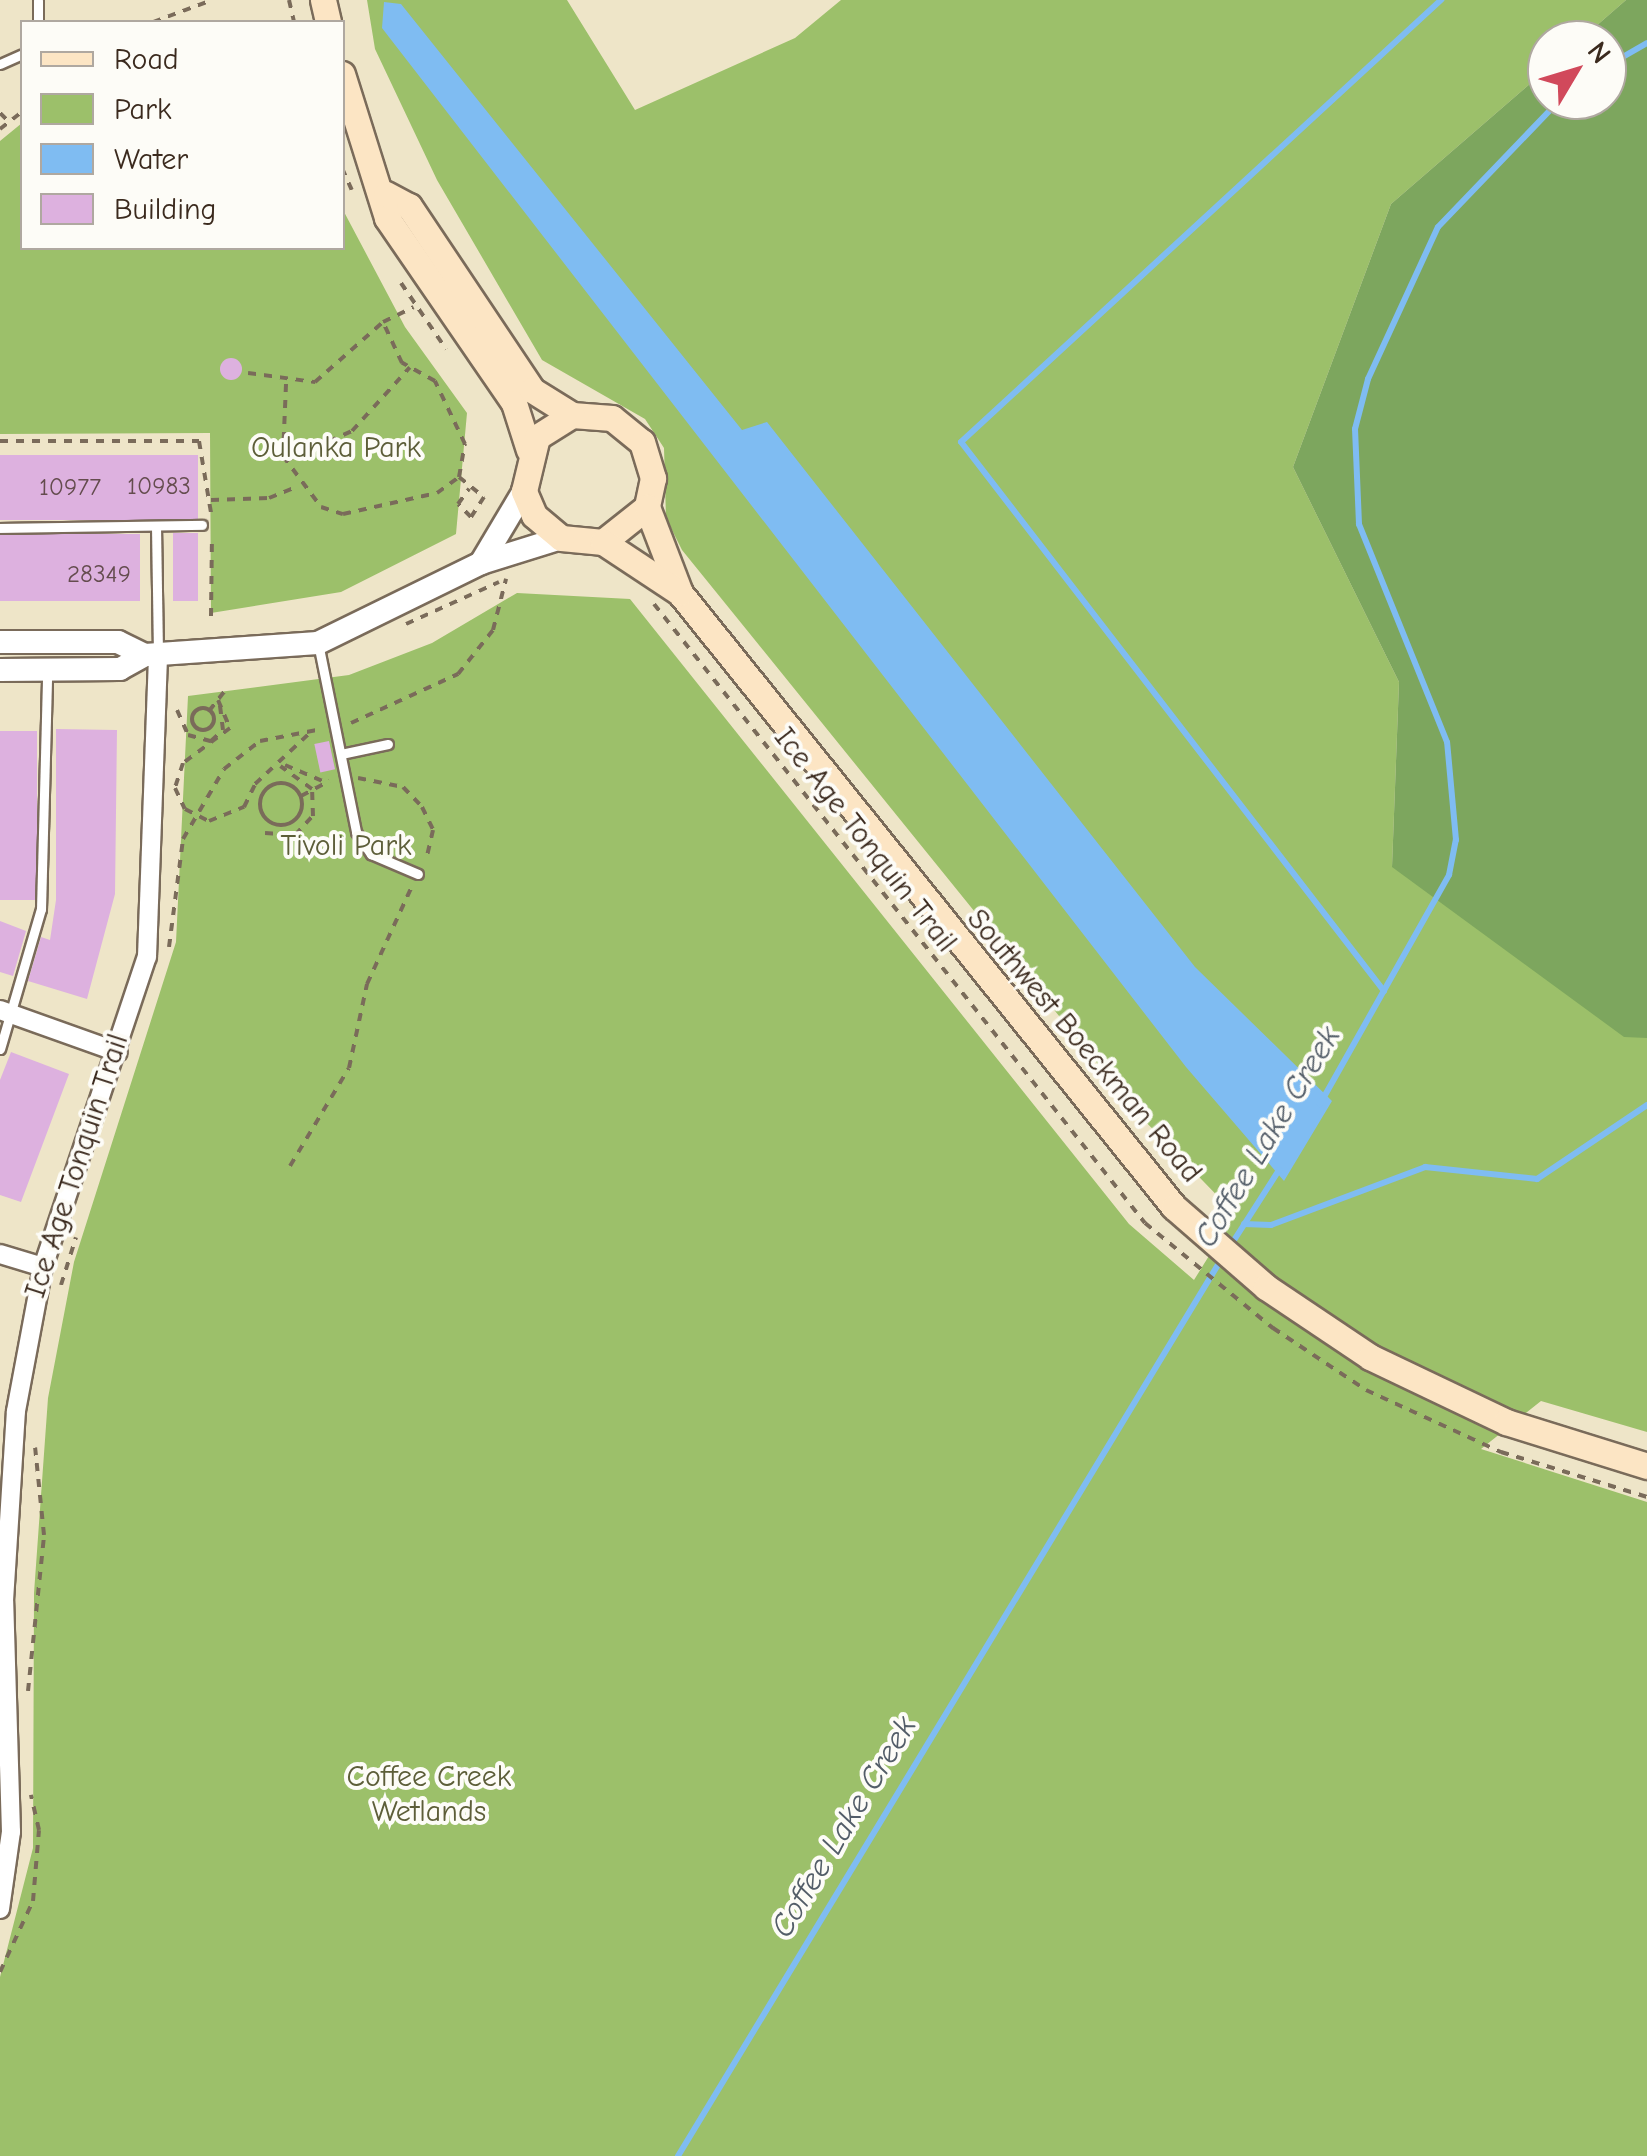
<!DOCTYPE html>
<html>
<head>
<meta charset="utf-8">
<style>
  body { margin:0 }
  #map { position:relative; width:1647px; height:2156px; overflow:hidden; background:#eee5c8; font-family:"Comic Neue",sans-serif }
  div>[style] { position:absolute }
  .green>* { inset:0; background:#9cc06a }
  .forest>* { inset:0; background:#7da65e }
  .water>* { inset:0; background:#7fbcf2 }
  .stream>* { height:6px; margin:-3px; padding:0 3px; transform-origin:3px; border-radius:3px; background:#7fbcf2 }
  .building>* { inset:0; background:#ddb1df; transform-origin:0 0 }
  .round { border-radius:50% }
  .path>* { height:4px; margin-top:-2px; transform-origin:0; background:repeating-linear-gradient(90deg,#7a6b5a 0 8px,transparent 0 16px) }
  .path>.ring { margin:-2px; padding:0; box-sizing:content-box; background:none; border:4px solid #7a6b5a; border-radius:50% }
  .roads { filter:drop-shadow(2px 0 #7a6b5a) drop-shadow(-2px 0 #7a6b5a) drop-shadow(0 2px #7a6b5a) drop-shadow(0 -2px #7a6b5a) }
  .service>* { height:9px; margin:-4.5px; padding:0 4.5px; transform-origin:4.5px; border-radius:4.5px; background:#fff }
  .minor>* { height:18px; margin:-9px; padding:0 9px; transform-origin:9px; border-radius:9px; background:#fff }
  .tertiary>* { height:22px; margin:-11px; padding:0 11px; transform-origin:11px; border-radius:11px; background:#fff }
  .secondary>* { height:25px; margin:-12.5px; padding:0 12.5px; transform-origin:12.5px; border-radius:12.5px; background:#fce5c4 }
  span { translate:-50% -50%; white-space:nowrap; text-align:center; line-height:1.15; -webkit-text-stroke:8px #fdfcf7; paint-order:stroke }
  .number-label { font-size:25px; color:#644c4e }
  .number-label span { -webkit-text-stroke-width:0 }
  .park-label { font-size:30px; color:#5d5e39 }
  .street-label { font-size:30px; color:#3b2a1e }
  .water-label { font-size:32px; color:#535d68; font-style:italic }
  .legend { position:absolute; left:20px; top:20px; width:325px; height:230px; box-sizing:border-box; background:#fdfcf7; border:2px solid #afa8a0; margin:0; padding:12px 18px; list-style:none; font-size:30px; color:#3b2a1e }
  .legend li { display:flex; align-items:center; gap:20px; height:50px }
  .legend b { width:50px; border:2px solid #afa8a0 }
  .north { position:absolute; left:1527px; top:20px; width:100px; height:100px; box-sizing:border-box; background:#fdfcf7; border:2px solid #afa8a0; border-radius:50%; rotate:52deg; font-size:28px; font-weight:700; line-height:40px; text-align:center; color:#3b2a1e }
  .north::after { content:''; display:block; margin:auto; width:35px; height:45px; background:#d1495b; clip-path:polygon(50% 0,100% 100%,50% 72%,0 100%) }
</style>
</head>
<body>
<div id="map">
  <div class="green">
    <i style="clip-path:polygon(367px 0,567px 0,635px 110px,795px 38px,841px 0,1626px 0,1580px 40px,1547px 40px,1547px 69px,1391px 204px,1293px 467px,1399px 682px,1392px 867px,1647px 625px,1647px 1432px,1541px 1401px,1481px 1449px,1647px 1502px,1647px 2156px,0 2156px,0 1977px,33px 1848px,34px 1593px,48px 1398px,74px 1262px,176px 942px,188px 696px,349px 675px,432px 643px,517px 593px,630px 599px,1129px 1224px,1194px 1280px,1235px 1214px,1140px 1116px,682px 550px,666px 518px,664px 448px,645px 419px,542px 360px,437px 180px,375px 49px)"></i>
    <i style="clip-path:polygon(22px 123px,22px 248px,342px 248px,343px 210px,405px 327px,467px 413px,456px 534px,341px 592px,211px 613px,210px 433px,0 434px,0 141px)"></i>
  </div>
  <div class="forest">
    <i style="clip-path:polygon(1626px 0,1647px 0,1647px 1038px,1624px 1037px,1392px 867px,1399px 682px,1293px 467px,1391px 204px,1547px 69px,1547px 100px,1607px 100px,1607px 40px,1580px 40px)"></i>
  </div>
  <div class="water">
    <i style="clip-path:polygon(384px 2px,401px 4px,742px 430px,767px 422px,1195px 967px,1332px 1101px,1284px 1181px,1186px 1067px,382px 28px)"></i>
  </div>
  <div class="stream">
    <i style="left:1607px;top:66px;width:46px;rotate:-29.9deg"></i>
    <i style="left:1384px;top:991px;width:693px;rotate:-127.61deg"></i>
    <i style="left:961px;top:442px;width:653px;rotate:-42.64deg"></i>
    <i style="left:1320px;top:1104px;width:263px;rotate:-60.6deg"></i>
    <i style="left:1449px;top:875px;width:36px;rotate:-79deg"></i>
    <i style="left:1456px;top:840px;width:98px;rotate:-95.2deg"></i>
    <i style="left:1447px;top:742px;width:235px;rotate:-112deg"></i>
    <i style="left:1359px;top:524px;width:95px;rotate:-92.4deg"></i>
    <i style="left:1355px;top:429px;width:52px;rotate:-75.4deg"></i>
    <i style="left:1368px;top:379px;width:167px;rotate:-65.3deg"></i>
    <i style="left:1438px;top:227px;width:176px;rotate:-46.2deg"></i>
    <i style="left:1244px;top:1224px;width:27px;rotate:2deg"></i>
    <i style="left:1271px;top:1225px;width:165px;rotate:-20.6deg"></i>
    <i style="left:1425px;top:1167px;width:113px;rotate:6.1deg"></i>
    <i style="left:1537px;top:1179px;width:133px;rotate:-33.9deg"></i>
    <i style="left:1229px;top:1248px;width:93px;rotate:-57.3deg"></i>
    <i style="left:678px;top:2156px;width:1050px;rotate:-58.79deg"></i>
  </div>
  <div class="building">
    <i class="round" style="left:220px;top:358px;width:22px;height:22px"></i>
    <i style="left:0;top:455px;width:198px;height:65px"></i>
    <i style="left:198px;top:533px;width:68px;height:25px;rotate:90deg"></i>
    <i style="left:140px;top:534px;width:67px;height:140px;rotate:90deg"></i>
    <i style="clip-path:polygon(56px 729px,117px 730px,115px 894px,87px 999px,28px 981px,41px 937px,50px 940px,56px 900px)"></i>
    <i style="left:0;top:731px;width:37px;height:169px"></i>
    <i style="left:329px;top:741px;width:29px;height:15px;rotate:78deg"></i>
    <i style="clip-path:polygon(0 921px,26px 931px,13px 976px,0 972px)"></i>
    <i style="clip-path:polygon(11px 1052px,69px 1074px,21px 1202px,0 1195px,0 1080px)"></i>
  </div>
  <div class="path">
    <i style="left:289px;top:0;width:23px;rotate:77deg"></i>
    <i style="left:153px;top:22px;width:63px;rotate:-20.4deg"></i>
    <i style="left:0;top:113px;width:13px;rotate:45deg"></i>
    <i style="left:0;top:129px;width:28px;rotate:-38deg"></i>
    <i style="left:342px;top:168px;width:24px;rotate:66deg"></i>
    <i style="left:401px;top:283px;width:80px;rotate:55.7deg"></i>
    <i style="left:248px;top:373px;width:68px;rotate:7.7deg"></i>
    <i style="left:315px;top:382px;width:91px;rotate:-41.4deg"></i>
    <i style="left:383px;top:322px;width:34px;rotate:-26deg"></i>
    <i style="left:286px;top:384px;width:72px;rotate:92.4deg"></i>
    <i style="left:283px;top:456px;width:64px;rotate:53.3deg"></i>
    <i style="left:321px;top:507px;width:23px;rotate:18deg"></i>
    <i style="left:343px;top:514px;width:96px;rotate:-12.6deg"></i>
    <i style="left:437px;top:493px;width:27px;rotate:-36deg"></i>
    <i style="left:459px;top:477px;width:34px;rotate:-80deg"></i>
    <i style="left:465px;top:444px;width:70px;rotate:-115.5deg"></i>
    <i style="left:435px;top:381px;width:38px;rotate:-151deg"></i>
    <i style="left:402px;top:363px;width:45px;rotate:-114.9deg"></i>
    <i style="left:0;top:441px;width:199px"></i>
    <i style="left:199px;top:441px;width:73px;rotate:80.5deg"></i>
    <i style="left:285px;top:461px;width:73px;rotate:-24.1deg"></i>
    <i style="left:352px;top:431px;width:86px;rotate:-47.8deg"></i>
    <i style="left:459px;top:477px;width:32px;rotate:39deg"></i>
    <i style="left:484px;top:497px;width:24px;rotate:123deg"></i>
    <i style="left:471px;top:517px;width:18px;rotate:-135deg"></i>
    <i style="left:458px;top:504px;width:19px;rotate:-54deg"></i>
    <i style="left:211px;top:500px;width:58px;rotate:-2deg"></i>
    <i style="left:269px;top:498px;width:31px;rotate:-22deg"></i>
    <i style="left:654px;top:604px;width:790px;rotate:51.58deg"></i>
    <i style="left:1145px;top:1223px;width:166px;rotate:39.4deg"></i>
    <i style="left:1273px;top:1328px;width:112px;rotate:33.7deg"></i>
    <i style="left:1366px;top:1390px;width:149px;rotate:24.7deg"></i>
    <i style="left:1501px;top:1452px;width:153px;rotate:17.1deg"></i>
    <i style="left:211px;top:616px;width:78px;rotate:-89.3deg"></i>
    <i style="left:406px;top:624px;width:102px;rotate:-24.3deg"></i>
    <i style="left:218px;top:700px;width:30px;rotate:67deg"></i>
    <i style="left:230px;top:728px;width:59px;rotate:143.3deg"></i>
    <i style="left:183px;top:763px;width:26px;rotate:108deg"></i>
    <i style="left:175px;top:788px;width:23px;rotate:65deg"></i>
    <i style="left:185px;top:809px;width:27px;rotate:27deg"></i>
    <i style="left:209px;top:821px;width:38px;rotate:-22deg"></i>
    <i style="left:244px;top:807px;width:25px;rotate:-64deg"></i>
    <i style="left:255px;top:784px;width:79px;rotate:-43deg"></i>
    <i class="ring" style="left:192px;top:708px;width:18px;height:18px"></i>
    <i style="left:177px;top:710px;width:27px;rotate:66deg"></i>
    <i style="left:188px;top:735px;width:24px;rotate:15deg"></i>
    <i style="left:211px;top:741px;width:16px;rotate:-43deg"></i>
    <i style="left:223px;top:730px;width:26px;rotate:-97deg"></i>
    <i style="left:209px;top:711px;width:29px;rotate:-52deg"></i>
    <i style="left:351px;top:723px;width:118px;rotate:-24.6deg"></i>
    <i style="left:458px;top:674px;width:56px;rotate:-51.5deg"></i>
    <i style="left:493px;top:630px;width:53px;rotate:-75.7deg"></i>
    <i style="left:285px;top:765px;width:43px;rotate:23deg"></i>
    <i style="left:358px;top:778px;width:46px;rotate:11.3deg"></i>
    <i style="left:403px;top:787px;width:28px;rotate:46deg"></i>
    <i style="left:422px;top:807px;width:25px;rotate:64deg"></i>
    <i style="left:433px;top:830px;width:31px;rotate:103deg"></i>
    <i class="ring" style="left:260px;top:783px;width:38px;height:38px"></i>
    <i style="left:301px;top:796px;width:32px;rotate:-28deg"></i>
    <i style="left:265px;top:833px;width:30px;rotate:4deg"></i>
    <i style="left:295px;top:835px;width:26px;rotate:-47deg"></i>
    <i style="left:313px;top:816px;width:27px;rotate:-92deg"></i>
    <i style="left:312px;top:789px;width:39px;rotate:-144deg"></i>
    <i style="left:169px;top:947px;width:109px;rotate:-82.6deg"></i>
    <i style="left:183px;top:839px;width:81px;rotate:-59.6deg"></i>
    <i style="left:224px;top:769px;width:46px;rotate:-37.9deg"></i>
    <i style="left:260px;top:741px;width:63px;rotate:-11deg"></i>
    <i style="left:290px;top:1166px;width:114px;rotate:-59deg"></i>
    <i style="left:349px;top:1068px;width:86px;rotate:-77.9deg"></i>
    <i style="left:367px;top:984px;width:108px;rotate:-65.3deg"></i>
    <i style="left:61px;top:1285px;width:50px;rotate:-72.6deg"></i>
    <i style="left:28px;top:1691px;width:157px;rotate:-84.1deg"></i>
    <i style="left:44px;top:1535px;width:88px;rotate:-95.8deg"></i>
    <i style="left:0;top:1972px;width:78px;rotate:-65.1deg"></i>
    <i style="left:33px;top:1901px;width:71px;rotate:-85.2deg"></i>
    <i style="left:39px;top:1830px;width:36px;rotate:-103deg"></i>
  </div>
  <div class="roads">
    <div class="service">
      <i style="left:38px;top:22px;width:22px;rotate:-90deg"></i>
      <i style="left:0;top:64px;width:24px;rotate:-24deg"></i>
      <i style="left:156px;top:526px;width:128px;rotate:89.1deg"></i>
      <i style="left:0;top:528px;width:202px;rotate:-0.9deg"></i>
      <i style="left:318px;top:643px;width:193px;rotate:78.6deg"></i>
      <i style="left:356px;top:832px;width:27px;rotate:56deg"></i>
      <i style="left:371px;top:854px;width:51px;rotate:23.1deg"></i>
      <i style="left:341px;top:754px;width:48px;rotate:-12deg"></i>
      <i style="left:0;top:1049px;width:146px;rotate:-73.7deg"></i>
      <i style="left:41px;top:909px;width:237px;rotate:-88.5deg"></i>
    </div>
    <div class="minor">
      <i style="left:0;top:1010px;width:125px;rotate:19.6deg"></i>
      <i style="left:0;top:1254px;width:45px;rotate:16.8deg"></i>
      <i style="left:0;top:1909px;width:78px;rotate:-81.9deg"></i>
      <i style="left:11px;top:1832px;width:231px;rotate:-91.7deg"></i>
      <i style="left:4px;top:1601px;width:190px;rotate:-86.4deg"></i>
      <i style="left:16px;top:1411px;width:147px;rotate:-79.4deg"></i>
      <i style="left:43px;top:1267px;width:327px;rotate:-71.5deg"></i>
      <i style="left:147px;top:957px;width:302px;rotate:-87.9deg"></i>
    </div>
    <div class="tertiary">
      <i style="left:481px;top:563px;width:84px;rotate:-59.2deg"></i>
      <i style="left:0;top:642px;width:118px"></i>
      <i style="left:118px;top:642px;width:30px;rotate:26deg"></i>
      <i style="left:0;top:670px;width:120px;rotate:-0.5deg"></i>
      <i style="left:120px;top:669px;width:29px;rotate:-29deg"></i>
      <i style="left:145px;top:655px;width:173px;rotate:-4deg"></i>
      <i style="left:318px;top:643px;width:182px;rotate:-26.1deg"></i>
      <i style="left:481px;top:563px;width:84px;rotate:-17.4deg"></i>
    </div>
    <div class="secondary">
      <i style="left:323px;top:0;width:23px;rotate:77deg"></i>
      <i style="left:342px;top:74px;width:151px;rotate:72.6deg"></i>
      <i style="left:387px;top:218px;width:224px;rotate:55.5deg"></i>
      <i style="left:514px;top:403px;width:49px;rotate:72.3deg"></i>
      <i style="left:386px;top:194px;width:26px;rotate:28deg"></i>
      <i style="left:409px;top:206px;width:221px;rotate:56.2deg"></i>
      <i style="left:532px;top:390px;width:47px;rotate:32deg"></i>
      <i style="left:572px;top:415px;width:40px;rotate:4.3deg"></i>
      <i style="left:612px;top:418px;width:38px;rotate:39deg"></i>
      <i style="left:642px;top:442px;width:38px;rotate:73deg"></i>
      <i style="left:653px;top:478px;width:30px;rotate:102deg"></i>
      <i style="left:647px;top:507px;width:56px;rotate:141.5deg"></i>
      <i style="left:603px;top:542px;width:42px;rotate:-174.6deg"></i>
      <i style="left:561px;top:538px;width:35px;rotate:-140deg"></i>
      <i style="left:534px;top:515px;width:26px;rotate:-113deg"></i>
      <i style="left:524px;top:491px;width:56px;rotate:-76.5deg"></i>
      <i style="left:537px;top:437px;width:41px;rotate:-32.2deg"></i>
      <i style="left:647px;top:507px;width:92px;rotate:69deg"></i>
      <i style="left:680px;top:593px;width:788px;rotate:51.18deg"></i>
      <i style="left:1174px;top:1207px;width:122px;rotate:41deg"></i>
      <i style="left:1266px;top:1287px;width:125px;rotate:33.9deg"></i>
      <i style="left:1370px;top:1357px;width:151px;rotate:25.5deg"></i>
      <i style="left:1506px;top:1422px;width:148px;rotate:17.3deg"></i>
      <i style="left:603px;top:542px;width:92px;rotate:33.5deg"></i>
    </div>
  </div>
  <div class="number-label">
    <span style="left:159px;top:486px">10983</span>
    <span style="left:70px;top:487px">10977</span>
    <span style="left:99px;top:574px">28349</span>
  </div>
  <div class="park-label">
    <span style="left:336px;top:448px">Oulanka Park</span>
    <span style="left:346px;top:846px">Tivoli Park</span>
    <span style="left:429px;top:1794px">Coffee Creek<br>Wetlands</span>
  </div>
  <div class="street-label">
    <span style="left:865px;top:840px;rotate:52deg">Ice Age Tonquin Trail</span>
    <span style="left:1084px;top:1046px;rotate:50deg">Southwest Boeckman Road</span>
    <span style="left:77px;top:1166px;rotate:-72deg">Ice Age Tonquin Trail</span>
  </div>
  <div class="water-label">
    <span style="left:1268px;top:1137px;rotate:-59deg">Coffee Lake Creek</span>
    <span style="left:844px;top:1827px;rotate:-59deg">Coffee Lake Creek</span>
  </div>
  <ul class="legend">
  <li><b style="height:12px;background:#fce5c4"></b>Road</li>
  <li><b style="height:28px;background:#9cc06a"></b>Park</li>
  <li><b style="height:28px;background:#7fbcf2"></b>Water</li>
  <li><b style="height:28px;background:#ddb1df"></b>Building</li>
  </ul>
  <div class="north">N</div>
</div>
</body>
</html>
